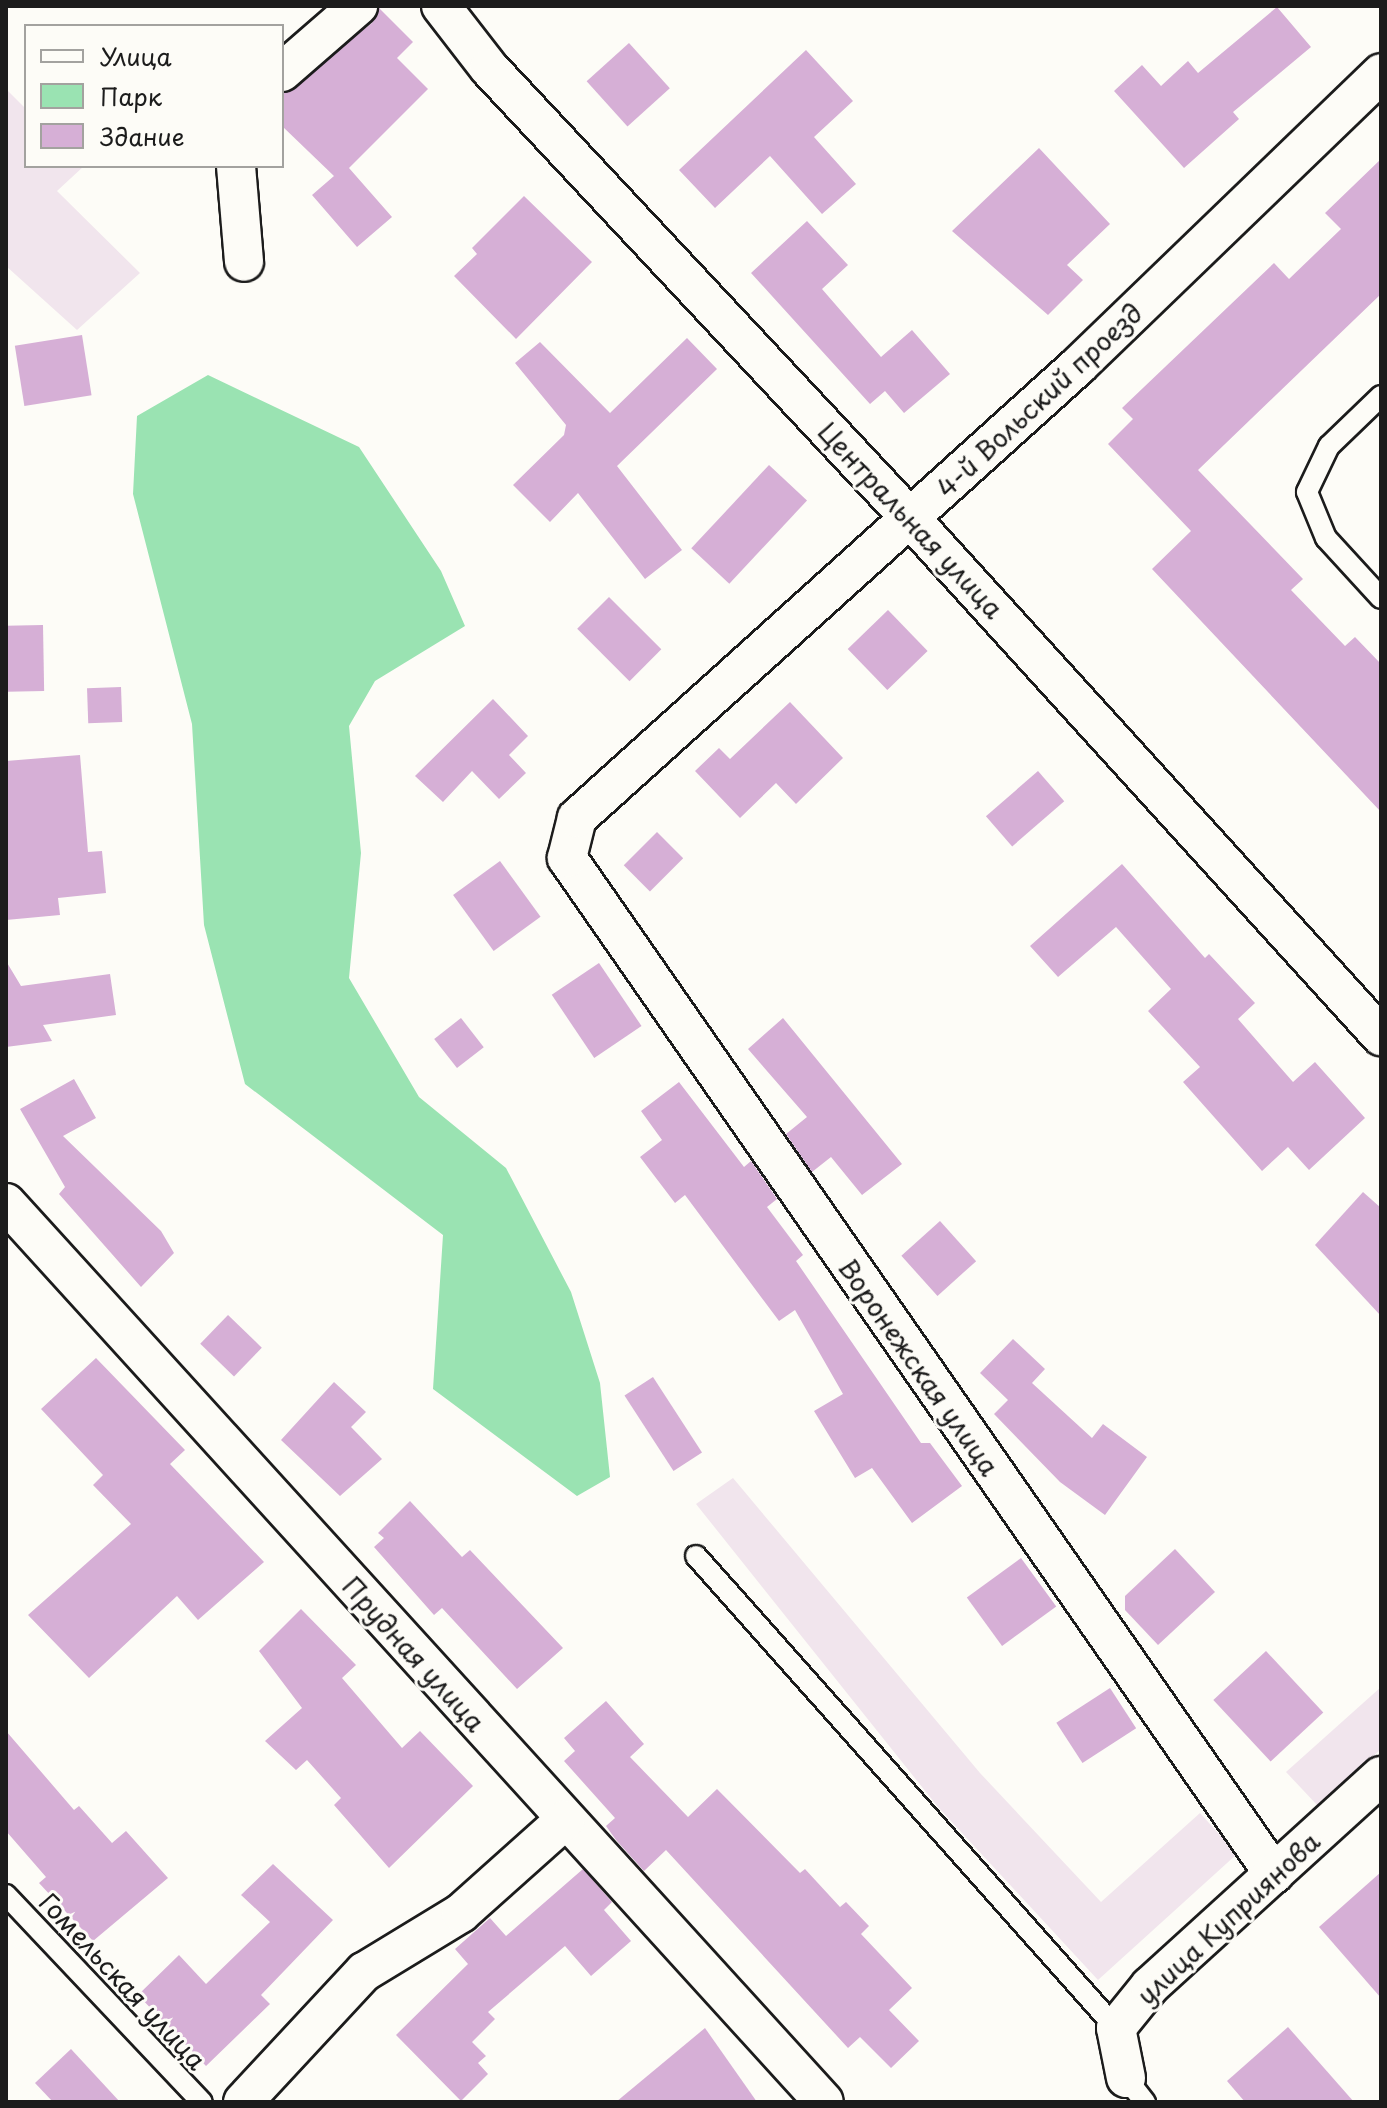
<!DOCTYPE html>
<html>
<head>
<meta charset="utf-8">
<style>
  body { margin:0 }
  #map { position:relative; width:1387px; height:2108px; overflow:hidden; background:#fdfcf7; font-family:"Playpen Sans",sans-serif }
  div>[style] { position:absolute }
  .built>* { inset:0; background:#f1e5ed }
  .green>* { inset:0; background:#9ae3b2 }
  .building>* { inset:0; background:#d6afd6; transform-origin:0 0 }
  .roads { filter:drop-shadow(2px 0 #1c1c1c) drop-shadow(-2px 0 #1c1c1c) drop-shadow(0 2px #1c1c1c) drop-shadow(0 -2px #1c1c1c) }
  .service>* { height:20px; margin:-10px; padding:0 10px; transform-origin:10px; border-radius:10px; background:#fdfcf7 }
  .minor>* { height:38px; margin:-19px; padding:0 19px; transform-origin:19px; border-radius:19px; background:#fdfcf7 }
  span { translate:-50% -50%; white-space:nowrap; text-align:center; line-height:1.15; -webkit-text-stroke:6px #fdfcf7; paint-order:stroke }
  .street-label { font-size:26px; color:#1c1c1c }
  .frame { position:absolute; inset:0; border:8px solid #1c1c1c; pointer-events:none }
  .legend { position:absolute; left:24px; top:24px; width:260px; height:144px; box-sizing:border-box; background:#fdfcf7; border:2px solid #a3a29f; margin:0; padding:10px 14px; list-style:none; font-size:24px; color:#1c1c1c }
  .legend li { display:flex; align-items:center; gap:16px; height:40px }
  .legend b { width:40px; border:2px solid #a3a29f }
</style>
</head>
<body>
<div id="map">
  <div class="built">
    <i style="clip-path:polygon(6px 89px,26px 109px,26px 166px,84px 166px,57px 191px,140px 273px,77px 330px,6px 266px)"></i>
    <i style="clip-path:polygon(733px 1478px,980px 1773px,1101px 1902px,1200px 1813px,1237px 1854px,1098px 1980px,938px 1807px,696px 1504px)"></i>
    <i style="clip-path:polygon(1381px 1687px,1381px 1749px,1318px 1806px,1286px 1772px)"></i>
  </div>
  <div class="green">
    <i style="clip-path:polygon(208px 375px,359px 447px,441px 571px,465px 626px,375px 681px,349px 726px,361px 853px,349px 978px,419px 1097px,506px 1168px,571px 1292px,600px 1383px,610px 1477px,577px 1496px,433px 1389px,443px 1235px,245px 1084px,204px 925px,192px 724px,133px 494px,137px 416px)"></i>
  </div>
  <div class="building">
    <i style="clip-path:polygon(1277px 7px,1311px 47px,1233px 112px,1239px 119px,1184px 168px,1114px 91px,1142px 65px,1161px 86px,1188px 61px,1198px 73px)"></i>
    <i style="clip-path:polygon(379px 8px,413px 42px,397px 58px,428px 89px,349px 168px,392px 217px,357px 247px,312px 195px,334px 176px,282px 126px,282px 94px,372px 23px)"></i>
    <i style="left:629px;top:43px;width:61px;height:57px;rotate:48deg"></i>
    <i style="clip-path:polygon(806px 50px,853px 101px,814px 137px,856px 184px,822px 214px,770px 156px,715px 208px,679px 170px)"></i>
    <i style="clip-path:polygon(1039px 148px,1110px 224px,1067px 265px,1083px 280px,1048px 315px,952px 231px)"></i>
    <i style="clip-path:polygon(1381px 159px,1381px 294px,1198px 470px,1303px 579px,1291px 590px,1345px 646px,1355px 637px,1381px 664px,1381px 812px,1152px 569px,1191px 531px,1108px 444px,1133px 419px,1122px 408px,1274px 263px,1289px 279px,1341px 229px,1325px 213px)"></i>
    <i style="clip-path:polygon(524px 196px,592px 262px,516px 339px,454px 276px,477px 254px,472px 248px)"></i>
    <i style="clip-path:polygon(807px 221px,848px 265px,822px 289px,881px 357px,912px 330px,950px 374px,904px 413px,885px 391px,870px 404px,751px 273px)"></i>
    <i style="left:82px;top:335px;width:61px;height:68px;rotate:81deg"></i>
    <i style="clip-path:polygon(687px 338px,717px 369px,617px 466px,682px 550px,645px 579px,578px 493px,550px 522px,513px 485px,564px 435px,566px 425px,515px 363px,540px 342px,610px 413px)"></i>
    <i style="left:769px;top:465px;width:52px;height:114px;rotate:43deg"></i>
    <i style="left:609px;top:597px;width:74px;height:45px;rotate:45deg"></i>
    <i style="left:888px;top:610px;width:57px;height:56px;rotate:46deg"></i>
    <i style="left:43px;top:625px;width:66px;height:37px;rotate:89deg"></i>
    <i style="left:121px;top:687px;width:35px;height:34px;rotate:88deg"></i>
    <i style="clip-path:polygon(493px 699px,528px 736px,509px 755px,526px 773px,499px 799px,472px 771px,443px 802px,415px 776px)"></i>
    <i style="clip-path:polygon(790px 702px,843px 758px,796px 804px,776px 783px,740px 818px,695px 771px,719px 748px,730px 759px)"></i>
    <i style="clip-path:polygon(80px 755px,88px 852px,102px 851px,106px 893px,58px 898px,60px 915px,6px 920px,6px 761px)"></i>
    <i style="left:1038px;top:771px;width:40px;height:69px;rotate:49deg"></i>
    <i style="left:657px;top:832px;width:37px;height:47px;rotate:45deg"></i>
    <i style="left:500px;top:861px;width:69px;height:58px;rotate:54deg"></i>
    <i style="clip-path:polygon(1122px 864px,1205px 958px,1209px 954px,1255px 1003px,1238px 1019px,1293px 1082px,1315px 1062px,1365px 1118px,1309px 1170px,1288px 1147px,1262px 1171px,1183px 1082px,1200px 1067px,1148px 1011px,1171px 989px,1116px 927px,1058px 977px,1030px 946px)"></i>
    <i style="clip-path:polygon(6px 961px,21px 986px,110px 974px,116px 1015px,43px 1025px,52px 1041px,6px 1047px)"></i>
    <i style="left:599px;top:963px;width:76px;height:57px;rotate:56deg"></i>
    <i style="left:461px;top:1018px;width:37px;height:34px;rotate:52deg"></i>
    <i style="clip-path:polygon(783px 1018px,902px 1164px,862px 1195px,831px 1157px,812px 1172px,786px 1134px,807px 1117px,748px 1049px)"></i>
    <i style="clip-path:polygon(74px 1079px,96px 1118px,63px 1136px,161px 1231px,174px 1253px,141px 1287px,59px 1194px,65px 1187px,20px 1109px)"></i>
    <i style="clip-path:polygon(679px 1082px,744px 1167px,751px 1161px,777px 1199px,767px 1207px,803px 1255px,796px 1261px,921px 1443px,930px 1443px,962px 1486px,912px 1523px,872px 1468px,855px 1478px,814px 1411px,843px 1394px,795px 1310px,779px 1321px,685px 1195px,675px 1203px,640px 1157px,662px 1140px,641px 1111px)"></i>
    <i style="clip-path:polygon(1363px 1192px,1381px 1208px,1381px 1316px,1315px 1245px)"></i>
    <i style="left:940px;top:1221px;width:54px;height:52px;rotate:48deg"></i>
    <i style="left:228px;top:1315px;width:47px;height:40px;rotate:44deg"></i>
    <i style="clip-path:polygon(1013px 1339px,1045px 1369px,1032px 1383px,1092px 1438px,1103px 1424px,1147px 1457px,1105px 1515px,1060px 1482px,994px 1414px,1008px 1400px,980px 1373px)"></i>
    <i style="clip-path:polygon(96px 1358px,185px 1450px,170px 1464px,264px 1562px,198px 1620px,177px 1596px,89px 1678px,28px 1615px,131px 1524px,93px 1485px,103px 1475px,41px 1409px)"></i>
    <i style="left:653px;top:1377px;width:90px;height:34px;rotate:57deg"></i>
    <i style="clip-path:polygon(334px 1382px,366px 1412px,351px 1427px,382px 1459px,340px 1496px,281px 1440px)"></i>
    <i style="clip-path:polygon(410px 1501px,462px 1557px,470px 1550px,563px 1648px,517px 1689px,442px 1608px,434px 1615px,374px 1547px,384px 1538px,378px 1533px)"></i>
    <i style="clip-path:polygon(1175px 1549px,1215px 1592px,1158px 1645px,1125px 1610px,1125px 1596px)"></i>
    <i style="left:1021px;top:1558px;width:60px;height:67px;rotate:54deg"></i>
    <i style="clip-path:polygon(301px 1609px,356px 1665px,342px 1678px,402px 1748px,420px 1731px,473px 1786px,389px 1868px,334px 1805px,341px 1798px,307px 1760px,296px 1770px,265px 1741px,302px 1708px,259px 1651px)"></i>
    <i style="left:1266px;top:1651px;width:84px;height:72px;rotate:47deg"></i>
    <i style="left:1110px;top:1688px;width:48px;height:64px;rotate:57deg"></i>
    <i style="clip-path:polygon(606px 1701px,644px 1744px,630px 1757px,688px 1817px,717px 1789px,800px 1873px,805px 1869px,840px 1907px,846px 1902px,869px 1926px,861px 1934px,912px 1988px,889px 2010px,919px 2041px,891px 2068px,860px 2037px,848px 2048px,666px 1850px,644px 1871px,616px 1840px,606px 1826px,615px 1818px,564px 1761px,575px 1751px,564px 1738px)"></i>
    <i style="clip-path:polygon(6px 1731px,74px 1810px,79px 1806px,112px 1843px,126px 1831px,168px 1878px,93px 1941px,39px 1883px,46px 1877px,6px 1831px)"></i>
    <i style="clip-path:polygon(273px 1864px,333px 1920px,261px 1995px,270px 2004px,206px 2066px,138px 1995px,179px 1955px,206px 1984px,270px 1922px,241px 1895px)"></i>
    <i style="clip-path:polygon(583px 1869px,612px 1902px,604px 1910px,631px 1941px,591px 1976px,565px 1946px,488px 2012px,495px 2019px,472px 2042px,486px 2056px,478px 2063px,488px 2074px,461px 2101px,396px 2035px,468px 1964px,455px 1949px,490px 1918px,506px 1936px)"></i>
    <i style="clip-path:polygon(1381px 1872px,1381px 1998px,1319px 1927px)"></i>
    <i style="clip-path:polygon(1288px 2027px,1354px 2102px,1245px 2102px,1227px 2081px)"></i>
    <i style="clip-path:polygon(705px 2028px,757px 2102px,616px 2102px)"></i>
    <i style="clip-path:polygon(71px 2049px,120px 2102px,53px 2102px,35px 2083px)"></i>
  </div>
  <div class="roads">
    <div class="service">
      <i style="left:1381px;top:396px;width:72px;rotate:136.1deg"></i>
      <i style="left:1329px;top:446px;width:51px;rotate:115.6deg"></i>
      <i style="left:1307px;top:492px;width:50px;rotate:67.6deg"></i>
      <i style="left:1326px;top:538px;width:81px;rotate:47.5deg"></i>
      <i style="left:696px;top:1556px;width:632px;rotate:48.34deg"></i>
      <i style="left:6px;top:1895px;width:285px;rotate:46.6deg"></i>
      <i style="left:1126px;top:2078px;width:31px;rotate:52deg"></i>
    </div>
    <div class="minor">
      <i style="left:441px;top:6px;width:78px;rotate:52.3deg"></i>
      <i style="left:489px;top:68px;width:618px;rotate:46.9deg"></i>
      <i style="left:911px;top:519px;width:699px;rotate:47.73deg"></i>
      <i style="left:282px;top:72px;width:101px;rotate:-41deg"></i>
      <i style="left:236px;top:166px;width:96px;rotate:85.2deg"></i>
      <i style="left:6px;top:1203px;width:1215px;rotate:47.7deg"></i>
      <i style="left:1274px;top:1874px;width:1238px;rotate:-124.83deg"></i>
      <i style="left:567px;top:858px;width:41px;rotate:-76deg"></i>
      <i style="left:577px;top:818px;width:676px;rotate:-42.06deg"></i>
      <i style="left:1079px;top:365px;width:420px;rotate:-44deg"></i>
      <i style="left:1126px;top:2078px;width:51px;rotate:-101.3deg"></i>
      <i style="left:1116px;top:2028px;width:54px;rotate:-51deg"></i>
      <i style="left:1150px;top:1986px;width:312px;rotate:-42.3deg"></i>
      <i style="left:243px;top:2102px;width:178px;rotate:-47.1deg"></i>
      <i style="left:364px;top:1972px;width:114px;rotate:-31.3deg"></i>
      <i style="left:461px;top:1913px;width:140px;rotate:-41.8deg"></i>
    </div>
  </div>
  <div class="street-label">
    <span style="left:1039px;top:400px;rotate:-43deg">4-й Вольский проезд</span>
    <span style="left:911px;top:520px;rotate:47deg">Центральная улица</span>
    <span style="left:919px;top:1367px;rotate:55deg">Воронежская улица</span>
    <span style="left:414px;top:1654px;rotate:48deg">Прудная улица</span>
    <span style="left:1228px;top:1918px;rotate:-43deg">улица Куприянова</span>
    <span style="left:123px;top:1981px;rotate:47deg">Гомельская улица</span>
  </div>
  <div class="frame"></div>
  <ul class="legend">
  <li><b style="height:10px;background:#fdfcf7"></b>Улица</li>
  <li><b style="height:22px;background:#9ae3b2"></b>Парк</li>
  <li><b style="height:22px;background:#d6afd6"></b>Здание</li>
  </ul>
</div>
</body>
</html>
